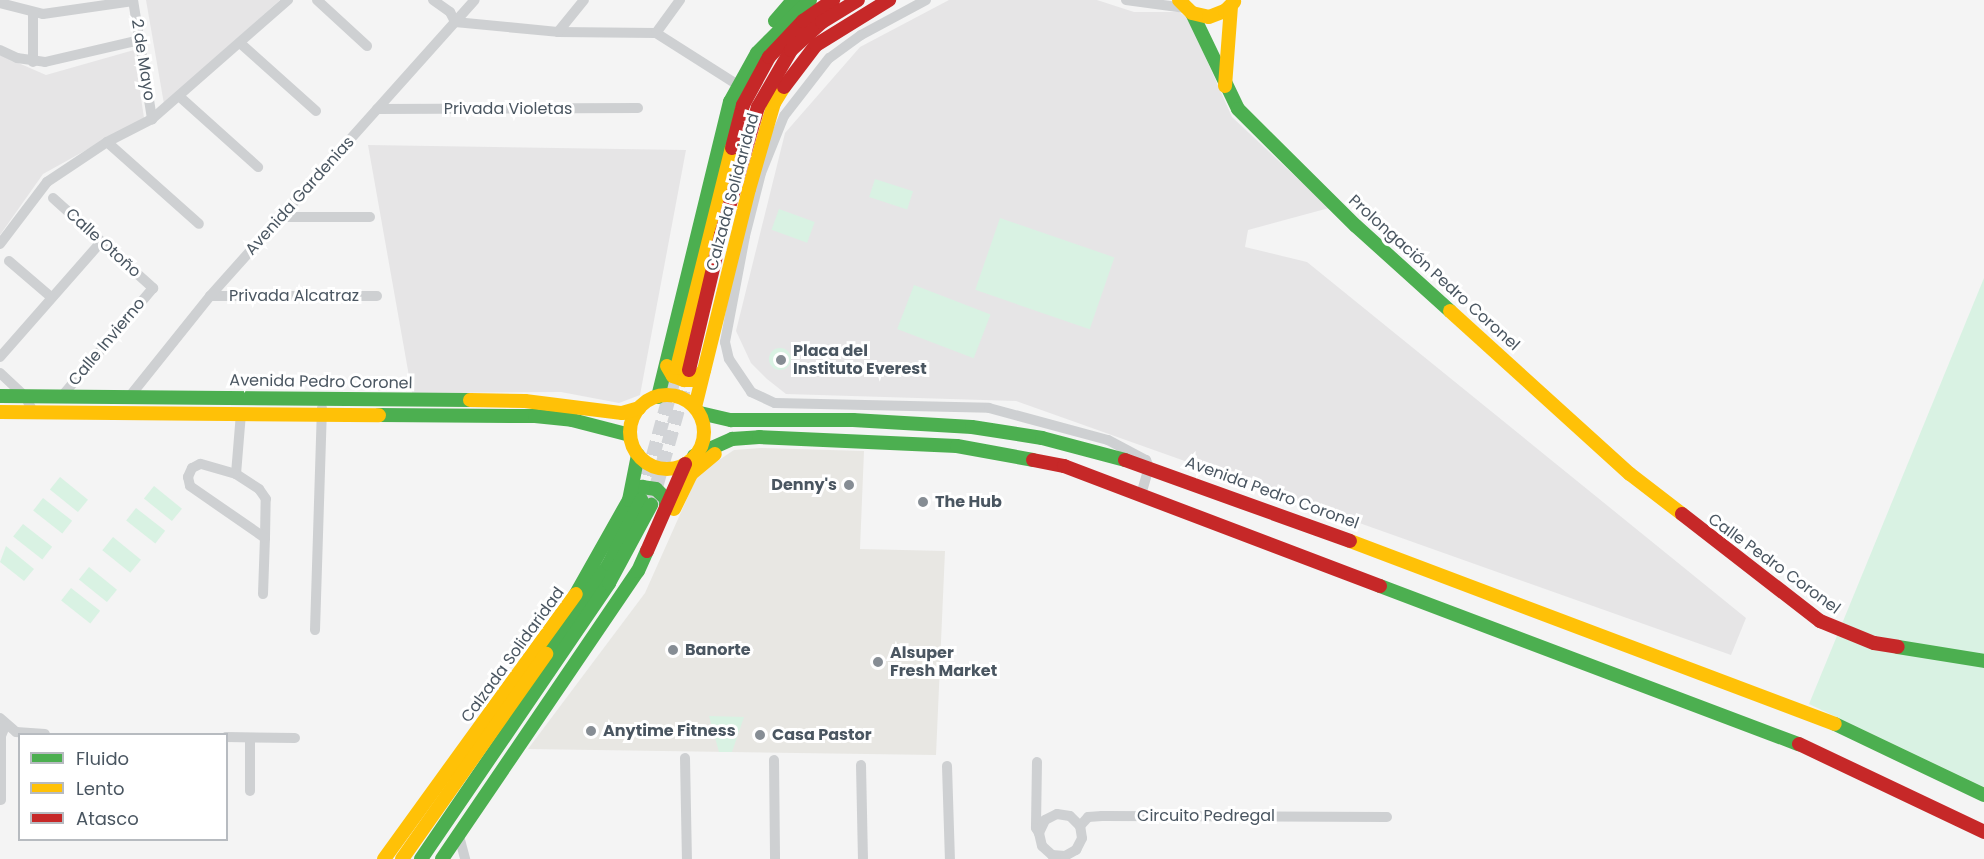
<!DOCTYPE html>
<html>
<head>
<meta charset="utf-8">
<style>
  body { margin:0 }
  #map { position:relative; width:1984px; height:859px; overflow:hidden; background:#f4f4f4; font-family:Poppins,sans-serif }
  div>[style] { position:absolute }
  .commercial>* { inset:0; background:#e8e7e3 }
  .education>* { inset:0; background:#e6e5e6 }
  .green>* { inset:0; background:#d9f2e3; transform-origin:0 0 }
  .round { border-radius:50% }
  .secondary-tunnel>* { height:14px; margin-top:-7px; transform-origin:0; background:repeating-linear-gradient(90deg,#d2d4d7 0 14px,transparent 0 21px) }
  .street>* { height:10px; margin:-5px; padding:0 5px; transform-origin:5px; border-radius:5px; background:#ced0d2 }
  .fast>* { height:14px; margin:-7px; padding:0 7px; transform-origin:7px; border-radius:7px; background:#4caf50 }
  .slow>* { height:14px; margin:-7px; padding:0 7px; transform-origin:7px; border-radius:7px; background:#ffc107 }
  .slow>.ring { margin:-7px; padding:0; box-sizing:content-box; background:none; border:14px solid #ffc107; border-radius:50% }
  .jam>* { height:14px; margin:-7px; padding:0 7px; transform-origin:7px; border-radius:7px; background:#c62828 }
  .dots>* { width:16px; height:16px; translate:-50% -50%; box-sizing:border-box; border:3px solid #fff; border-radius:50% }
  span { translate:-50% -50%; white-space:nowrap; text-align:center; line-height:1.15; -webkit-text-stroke:6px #fff; paint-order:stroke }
  .street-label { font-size:16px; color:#4a5661 }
  .poi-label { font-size:16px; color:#4a5661; font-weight:700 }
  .left { translate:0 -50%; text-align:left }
  .right { translate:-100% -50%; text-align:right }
  .legend { position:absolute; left:18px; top:733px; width:210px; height:108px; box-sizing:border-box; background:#fff; border:2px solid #b7bbc0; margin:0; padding:8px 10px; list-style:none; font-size:18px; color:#4a5661 }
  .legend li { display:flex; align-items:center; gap:12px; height:30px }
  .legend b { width:30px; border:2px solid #b7bbc0 }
</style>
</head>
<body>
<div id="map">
  <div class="commercial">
    <i style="clip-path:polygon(761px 448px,864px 451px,860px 549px,945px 551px,936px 755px,528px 749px,645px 593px,698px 474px,734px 450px)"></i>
  </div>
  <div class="education">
    <i style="clip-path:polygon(146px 0,280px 0,164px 104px)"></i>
    <i style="clip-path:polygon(949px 0,1097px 0,1134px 12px,1179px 12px,1188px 18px,1232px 117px,1329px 208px,1248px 230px,1245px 247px,1307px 262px,1746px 618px,1731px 655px,1016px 401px,786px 394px,767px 379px,751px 363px,736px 331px,785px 133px,860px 47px)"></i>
    <i style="clip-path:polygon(134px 50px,144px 118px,43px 174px,0 235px,0 55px,46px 75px)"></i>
    <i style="clip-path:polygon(368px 145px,686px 150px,640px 395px,619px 403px,561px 392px,412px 393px)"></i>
  </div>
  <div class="green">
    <i style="left:875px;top:179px;width:40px;height:19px;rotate:18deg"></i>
    <i style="left:779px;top:209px;width:38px;height:22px;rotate:20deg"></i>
    <i style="left:1000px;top:218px;width:121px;height:76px;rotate:19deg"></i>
    <i style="clip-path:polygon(1984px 278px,1984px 787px,1809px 704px)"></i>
    <i style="left:914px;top:285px;width:82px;height:47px;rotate:21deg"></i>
    <i class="round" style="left:769px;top:348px;width:22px;height:22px"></i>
    <i style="left:60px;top:477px;width:36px;height:16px;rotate:39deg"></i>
    <i style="left:154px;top:486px;width:36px;height:16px;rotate:39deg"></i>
    <i style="left:43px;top:498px;width:37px;height:16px;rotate:38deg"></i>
    <i style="left:136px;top:508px;width:37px;height:16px;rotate:38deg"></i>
    <i style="left:23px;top:524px;width:37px;height:16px;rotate:38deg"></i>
    <i style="left:113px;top:537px;width:36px;height:17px;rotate:39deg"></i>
    <i style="clip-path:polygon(6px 546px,34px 569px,24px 581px,0 562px)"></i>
    <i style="left:89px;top:567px;width:36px;height:16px;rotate:39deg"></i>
    <i style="left:71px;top:588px;width:37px;height:16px;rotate:38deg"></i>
    <i style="clip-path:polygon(709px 716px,744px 717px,732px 752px,719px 752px)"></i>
  </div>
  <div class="secondary-tunnel">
    <i style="left:642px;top:496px;width:133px;rotate:-74.7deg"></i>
    <i style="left:651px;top:505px;width:139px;rotate:-74.2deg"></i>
  </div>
  <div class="street">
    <i style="left:133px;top:0;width:121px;rotate:80.9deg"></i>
    <i style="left:317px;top:0;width:68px;rotate:42.6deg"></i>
    <i style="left:433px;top:0;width:21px;rotate:35deg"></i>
    <i style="left:450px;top:12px;width:11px;rotate:63deg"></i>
    <i style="left:926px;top:0;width:74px;rotate:151.7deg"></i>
    <i style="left:861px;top:35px;width:39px;rotate:144deg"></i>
    <i style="left:829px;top:58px;width:73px;rotate:127.8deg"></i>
    <i style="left:784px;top:116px;width:61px;rotate:112deg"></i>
    <i style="left:761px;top:173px;width:65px;rotate:104.3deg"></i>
    <i style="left:745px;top:236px;width:108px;rotate:100.7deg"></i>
    <i style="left:725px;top:342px;width:17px;rotate:77deg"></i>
    <i style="left:729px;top:359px;width:40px;rotate:56deg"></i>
    <i style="left:751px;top:392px;width:26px;rotate:25deg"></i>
    <i style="left:775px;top:403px;width:214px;rotate:1.3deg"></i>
    <i style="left:989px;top:408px;width:123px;rotate:15.1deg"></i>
    <i style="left:1108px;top:440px;width:43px;rotate:27.8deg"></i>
    <i style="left:1146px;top:460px;width:8px;rotate:67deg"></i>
    <i style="left:1149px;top:467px;width:26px;rotate:106deg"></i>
    <i style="left:1126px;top:0;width:60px;rotate:7.7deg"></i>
    <i style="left:0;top:3px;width:44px;rotate:14.3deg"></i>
    <i style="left:43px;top:14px;width:91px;rotate:-8.2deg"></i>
    <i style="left:33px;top:12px;width:50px;rotate:90deg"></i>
    <i style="left:455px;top:22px;width:103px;rotate:5.5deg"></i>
    <i style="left:558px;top:32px;width:98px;rotate:0.6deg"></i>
    <i style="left:656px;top:33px;width:97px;rotate:32.4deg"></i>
    <i style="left:558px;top:32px;width:41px;rotate:-50.9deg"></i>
    <i style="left:656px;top:33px;width:41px;rotate:-54deg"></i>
    <i style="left:240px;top:43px;width:102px;rotate:41.8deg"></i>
    <i style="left:0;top:50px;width:19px;rotate:25deg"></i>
    <i style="left:17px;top:58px;width:28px;rotate:8deg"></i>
    <i style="left:45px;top:62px;width:98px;rotate:-13deg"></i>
    <i style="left:180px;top:97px;width:105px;rotate:41.9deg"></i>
    <i style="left:377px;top:109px;width:261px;rotate:-0.2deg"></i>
    <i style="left:107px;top:142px;width:123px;rotate:41.7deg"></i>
    <i style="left:53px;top:198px;width:135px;rotate:42deg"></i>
    <i style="left:153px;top:288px;width:141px;rotate:130.1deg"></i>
    <i style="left:282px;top:217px;width:88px"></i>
    <i style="left:0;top:244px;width:78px;rotate:-52.8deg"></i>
    <i style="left:47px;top:182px;width:72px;rotate:-33.7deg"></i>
    <i style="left:107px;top:142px;width:51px;rotate:-27.1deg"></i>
    <i style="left:152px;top:119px;width:181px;rotate:-41.2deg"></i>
    <i style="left:9px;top:261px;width:55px;rotate:40.6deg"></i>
    <i style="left:210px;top:296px;width:167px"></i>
    <i style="left:0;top:357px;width:153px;rotate:-48.7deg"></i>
    <i style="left:0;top:373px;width:34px;rotate:43deg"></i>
    <i style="left:25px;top:396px;width:18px;rotate:63deg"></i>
    <i style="left:130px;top:396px;width:128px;rotate:-51.3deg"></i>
    <i style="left:210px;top:296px;width:397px;rotate:-48.2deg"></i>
    <i style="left:236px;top:474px;width:61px;rotate:-85.3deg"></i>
    <i style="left:263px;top:594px;width:56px;rotate:-88deg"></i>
    <i style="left:265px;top:538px;width:39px;rotate:-89deg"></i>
    <i style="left:266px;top:499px;width:12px;rotate:-125deg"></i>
    <i style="left:259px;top:489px;width:27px;rotate:-147deg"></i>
    <i style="left:236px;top:474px;width:37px;rotate:-164deg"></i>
    <i style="left:200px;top:464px;width:9px;rotate:153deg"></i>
    <i style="left:192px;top:468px;width:10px;rotate:114deg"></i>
    <i style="left:188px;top:477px;width:9px;rotate:77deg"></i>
    <i style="left:190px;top:486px;width:91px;rotate:34.7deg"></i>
    <i style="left:315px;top:630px;width:222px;rotate:-88.2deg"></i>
    <i style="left:0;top:718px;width:21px;rotate:41deg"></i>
    <i style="left:16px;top:732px;width:29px;rotate:4deg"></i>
    <i style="left:226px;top:737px;width:69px;rotate:0.8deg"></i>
    <i style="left:685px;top:758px;width:101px;rotate:88.9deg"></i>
    <i style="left:774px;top:760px;width:99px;rotate:89.4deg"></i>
    <i style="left:1037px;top:762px;width:66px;rotate:90.9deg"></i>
    <i style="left:1036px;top:828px;width:6px;rotate:59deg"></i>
    <i style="left:861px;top:765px;width:94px;rotate:88.8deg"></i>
    <i style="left:947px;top:766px;width:93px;rotate:88.2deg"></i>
    <i style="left:250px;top:791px;width:53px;rotate:-90deg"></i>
    <i style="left:1px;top:800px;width:64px;rotate:-90deg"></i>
    <i style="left:1px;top:736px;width:11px;rotate:-68deg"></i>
    <i style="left:1080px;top:826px;width:12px;rotate:-48deg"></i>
    <i style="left:1088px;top:817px;width:14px;rotate:-4deg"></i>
    <i style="left:1102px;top:816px;width:285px;rotate:0.2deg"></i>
    <i style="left:459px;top:836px;width:24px;rotate:75deg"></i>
    <i style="left:1052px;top:855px;width:13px;rotate:-138deg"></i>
    <i style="left:1042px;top:846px;width:13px;rotate:-103deg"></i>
    <i style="left:1039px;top:833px;width:14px;rotate:-65deg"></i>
    <i style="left:1045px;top:820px;width:13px;rotate:-27deg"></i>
    <i style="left:1057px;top:814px;width:13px;rotate:9deg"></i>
    <i style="left:1070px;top:816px;width:14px;rotate:45deg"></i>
    <i style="left:1052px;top:855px;width:13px;rotate:4deg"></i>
    <i style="left:1065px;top:856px;width:13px;rotate:-29deg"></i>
    <i style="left:1076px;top:850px;width:13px;rotate:-63deg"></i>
    <i style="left:1082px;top:838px;width:12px;rotate:-99deg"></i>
  </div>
  <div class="fast">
    <i style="left:1192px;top:13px;width:106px;rotate:64.4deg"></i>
    <i style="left:1238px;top:109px;width:166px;rotate:44.8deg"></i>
    <i style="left:1356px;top:226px;width:127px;rotate:42.1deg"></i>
    <i style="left:775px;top:21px;width:28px;rotate:-49deg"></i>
    <i style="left:0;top:396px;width:470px;rotate:0.5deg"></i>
    <i style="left:658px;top:397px;width:304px;rotate:-76.3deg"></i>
    <i style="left:730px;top:102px;width:56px;rotate:-61.1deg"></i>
    <i style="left:757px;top:53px;width:75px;rotate:-45deg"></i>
    <i style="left:700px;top:413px;width:32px;rotate:13deg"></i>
    <i style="left:731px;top:420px;width:122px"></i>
    <i style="left:853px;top:420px;width:119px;rotate:3.4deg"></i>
    <i style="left:972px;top:427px;width:71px;rotate:8.9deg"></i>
    <i style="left:1042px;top:438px;width:86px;rotate:14.8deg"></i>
    <i style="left:379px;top:415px;width:156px;rotate:0.4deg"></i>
    <i style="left:535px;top:416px;width:37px;rotate:6deg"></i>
    <i style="left:572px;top:420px;width:60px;rotate:14.5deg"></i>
    <i style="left:694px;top:456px;width:42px;rotate:-24.1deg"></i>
    <i style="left:732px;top:439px;width:27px;rotate:-4deg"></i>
    <i style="left:759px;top:437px;width:198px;rotate:2.6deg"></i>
    <i style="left:957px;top:446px;width:77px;rotate:10.4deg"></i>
    <i style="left:631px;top:495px;width:14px;rotate:-36deg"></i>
    <i style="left:642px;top:487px;width:14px;rotate:8deg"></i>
    <i style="left:656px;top:489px;width:14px;rotate:45deg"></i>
    <i style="left:666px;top:499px;width:8px;rotate:90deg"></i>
    <i style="left:1380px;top:586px;width:448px;rotate:20.7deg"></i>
    <i style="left:576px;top:594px;width:108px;rotate:-60.6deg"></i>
    <i style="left:629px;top:500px;width:46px;rotate:-78.7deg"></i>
    <i style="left:1898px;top:647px;width:87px;rotate:9.2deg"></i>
    <i style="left:546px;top:654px;width:110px;rotate:-55deg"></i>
    <i style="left:609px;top:564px;width:72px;rotate:-63.4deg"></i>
    <i style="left:1835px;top:724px;width:165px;rotate:25.5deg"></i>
    <i style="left:421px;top:859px;width:334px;rotate:-55.7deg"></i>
    <i style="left:609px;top:583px;width:89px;rotate:-61.7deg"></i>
    <i style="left:442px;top:859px;width:348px;rotate:-55.8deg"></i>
    <i style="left:638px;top:571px;width:22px;rotate:-66deg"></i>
  </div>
  <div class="slow">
    <i style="left:1179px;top:0;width:18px;rotate:45deg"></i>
    <i style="left:1192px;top:13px;width:17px;rotate:13deg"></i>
    <i style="left:1209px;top:17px;width:17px;rotate:-21deg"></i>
    <i style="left:1225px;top:11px;width:13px;rotate:-45deg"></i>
    <i style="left:1225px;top:86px;width:80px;rotate:-85.7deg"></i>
    <i style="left:1450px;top:311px;width:243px;rotate:42.2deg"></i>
    <i style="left:1630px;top:474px;width:66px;rotate:37.6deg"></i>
    <i style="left:667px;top:366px;width:12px;rotate:59deg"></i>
    <i style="left:673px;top:376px;width:12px;rotate:20deg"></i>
    <i style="left:684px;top:380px;width:12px"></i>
    <i style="left:696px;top:380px;width:13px;rotate:-51deg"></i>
    <i style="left:677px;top:368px;width:227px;rotate:-76deg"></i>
    <i class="ring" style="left:630px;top:395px;width:60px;height:60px"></i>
    <i style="left:470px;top:400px;width:55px;rotate:1deg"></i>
    <i style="left:525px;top:401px;width:98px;rotate:7.1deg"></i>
    <i style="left:622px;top:413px;width:18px;rotate:-16deg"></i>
    <i style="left:695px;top:407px;width:225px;rotate:-76.1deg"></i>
    <i style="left:749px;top:189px;width:90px;rotate:-73.8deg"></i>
    <i style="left:774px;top:103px;width:19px;rotate:-58deg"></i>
    <i style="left:0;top:412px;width:379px;rotate:0.5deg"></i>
    <i style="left:674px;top:509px;width:39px;rotate:-64deg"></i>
    <i style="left:691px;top:474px;width:31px;rotate:-40deg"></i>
    <i style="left:1350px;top:541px;width:518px;rotate:20.67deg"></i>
    <i style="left:384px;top:859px;width:327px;rotate:-54.1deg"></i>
    <i style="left:402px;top:859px;width:251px;rotate:-54.9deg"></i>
  </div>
  <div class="jam">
    <i style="left:784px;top:87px;width:53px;rotate:-52.7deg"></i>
    <i style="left:816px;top:45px;width:86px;rotate:-31.7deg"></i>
    <i style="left:732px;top:148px;width:44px;rotate:-75.7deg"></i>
    <i style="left:743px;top:105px;width:55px;rotate:-61.6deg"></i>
    <i style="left:769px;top:57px;width:50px;rotate:-46.6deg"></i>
    <i style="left:803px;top:21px;width:37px;rotate:-35deg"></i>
    <i style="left:689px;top:370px;width:139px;rotate:-76.7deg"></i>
    <i style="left:721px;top:235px;width:133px;rotate:-73.9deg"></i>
    <i style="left:758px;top:107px;width:66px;rotate:-59.9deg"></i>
    <i style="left:791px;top:50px;width:42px;rotate:-42.1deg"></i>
    <i style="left:822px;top:22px;width:42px;rotate:-31.4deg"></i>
    <i style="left:1033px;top:460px;width:32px;rotate:11deg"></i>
    <i style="left:1064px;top:466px;width:338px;rotate:20.8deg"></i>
    <i style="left:1125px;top:460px;width:239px;rotate:19.8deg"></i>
    <i style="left:1682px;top:514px;width:175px;rotate:37.8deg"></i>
    <i style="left:1820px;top:621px;width:58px;rotate:22.2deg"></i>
    <i style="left:1874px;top:643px;width:24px;rotate:9deg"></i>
    <i style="left:647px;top:551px;width:95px;rotate:-66.4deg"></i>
    <i style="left:1799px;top:744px;width:205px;rotate:25.4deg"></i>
  </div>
  <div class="dots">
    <i style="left:781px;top:360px;background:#868d94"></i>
    <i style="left:849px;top:485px;background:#868d94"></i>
    <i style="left:923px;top:502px;background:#868d94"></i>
    <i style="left:673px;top:650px;background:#868d94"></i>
    <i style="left:878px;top:662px;background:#868d94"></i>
    <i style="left:591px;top:731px;background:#868d94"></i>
    <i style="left:760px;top:735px;background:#868d94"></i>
  </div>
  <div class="street-label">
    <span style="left:143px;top:60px;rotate:81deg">2 de Mayo</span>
    <span style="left:508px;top:109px">Privada Violetas</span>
    <span style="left:733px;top:192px;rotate:-75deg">Calzada Solidaridad</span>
    <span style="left:300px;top:196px;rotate:-48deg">Avenida Gardenias</span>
    <span style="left:103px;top:243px;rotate:42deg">Calle Otoño</span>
    <span style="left:1434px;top:273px;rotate:42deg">Prolongación Pedro Coronel</span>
    <span style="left:294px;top:296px">Privada Alcatraz</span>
    <span style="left:107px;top:342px;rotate:-50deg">Calle Invierno</span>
    <span style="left:321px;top:382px;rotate:1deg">Avenida Pedro Coronel</span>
    <span style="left:1272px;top:493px;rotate:20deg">Avenida Pedro Coronel</span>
    <span style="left:1774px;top:564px;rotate:36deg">Calle Pedro Coronel</span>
    <span style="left:513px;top:655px;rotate:-54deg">Calzada Solidaridad</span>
    <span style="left:1206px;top:816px">Circuito Pedregal</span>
  </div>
  <div class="poi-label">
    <span class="left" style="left:793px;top:360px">Placa del<br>Instituto Everest</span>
    <span class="right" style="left:837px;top:485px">Denny's</span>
    <span class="left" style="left:935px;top:502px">The Hub</span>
    <span class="left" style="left:685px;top:650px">Banorte</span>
    <span class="left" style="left:890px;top:662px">Alsuper<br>Fresh Market</span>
    <span class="left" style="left:603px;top:731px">Anytime Fitness</span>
    <span class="left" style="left:772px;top:735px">Casa Pastor</span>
  </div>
  <ul class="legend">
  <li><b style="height:8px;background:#4caf50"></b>Fluido</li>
  <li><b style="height:8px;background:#ffc107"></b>Lento</li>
  <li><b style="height:8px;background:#c62828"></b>Atasco</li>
  </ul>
</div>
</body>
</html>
